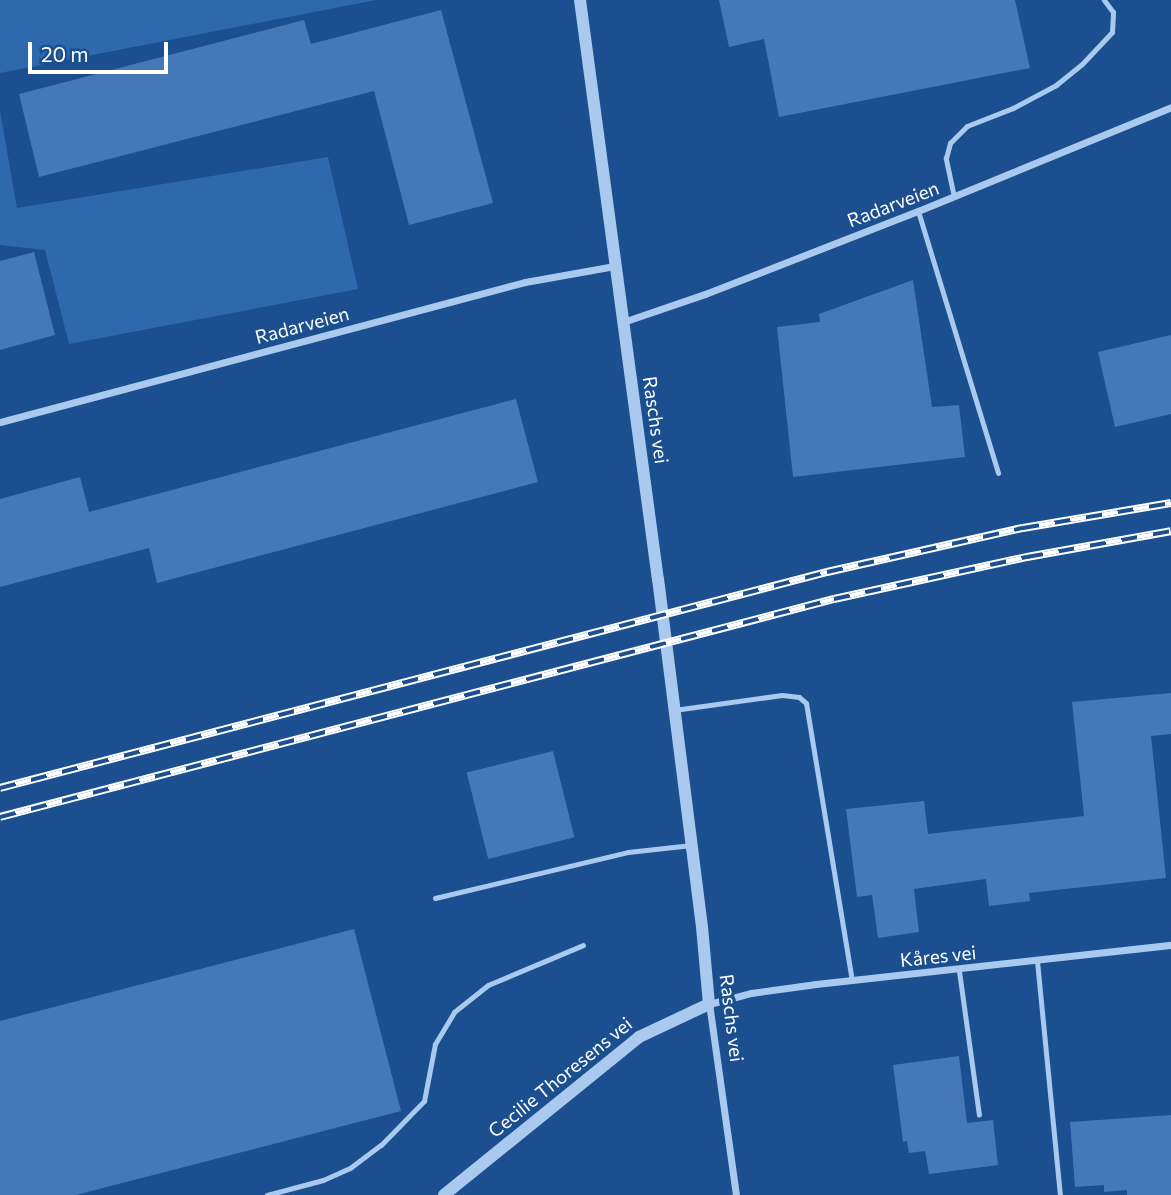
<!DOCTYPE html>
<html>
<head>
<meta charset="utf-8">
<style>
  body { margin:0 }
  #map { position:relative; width:1171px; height:1195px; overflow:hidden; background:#1b4f8f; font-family:Commissioner,sans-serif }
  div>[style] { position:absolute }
  .green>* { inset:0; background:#2e69ad }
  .building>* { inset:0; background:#4478b7; transform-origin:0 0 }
  .service>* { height:5px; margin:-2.5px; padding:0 2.5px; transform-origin:2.5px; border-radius:2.5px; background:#a9c9ee }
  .minor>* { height:7px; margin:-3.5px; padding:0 3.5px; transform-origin:3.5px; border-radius:3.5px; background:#a9c9ee }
  .tertiary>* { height:12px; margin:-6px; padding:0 6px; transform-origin:6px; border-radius:6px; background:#a9c9ee }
  .rail>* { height:8px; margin-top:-4px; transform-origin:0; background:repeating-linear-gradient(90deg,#1b4f8f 0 16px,#fff 0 32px); box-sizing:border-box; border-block:2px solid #fff }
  span { translate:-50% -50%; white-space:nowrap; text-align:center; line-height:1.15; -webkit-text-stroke:7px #1b4f8f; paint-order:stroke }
  .street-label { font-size:19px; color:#fff }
  .scale { position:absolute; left:28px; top:42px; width:140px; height:32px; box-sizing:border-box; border:4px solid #fff; border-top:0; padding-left:9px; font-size:21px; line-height:24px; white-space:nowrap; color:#fff; -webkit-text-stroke:5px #1b4f8f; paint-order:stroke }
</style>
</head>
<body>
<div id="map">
  <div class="green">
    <i style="clip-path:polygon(0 0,376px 0,0 73px)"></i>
    <i style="clip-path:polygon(0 111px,17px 208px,328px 157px,358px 289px,69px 344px,45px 250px,0 245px)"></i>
  </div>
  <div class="building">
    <i style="clip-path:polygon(719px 0,1015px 0,1030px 68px,779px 117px,764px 39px,729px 47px)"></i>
    <i style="clip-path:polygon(441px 10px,493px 203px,409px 225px,374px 91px,39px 177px,19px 94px,304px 20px,311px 44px)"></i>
    <i style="clip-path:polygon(34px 252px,55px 335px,0 350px,0 261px)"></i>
    <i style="clip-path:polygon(913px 280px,932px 407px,959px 405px,965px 457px,793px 477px,777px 327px,820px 322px,819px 314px)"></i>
    <i style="clip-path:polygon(1171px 335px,1171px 414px,1115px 427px,1098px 352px)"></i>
    <i style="clip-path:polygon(516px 399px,538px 482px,157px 583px,149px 548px,0 587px,0 499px,80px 477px,89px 512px)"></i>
    <i style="clip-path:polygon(1171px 693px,1171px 734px,1151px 736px,1166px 878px,1029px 893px,1030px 901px,989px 906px,986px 879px,914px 889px,919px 932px,878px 938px,872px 895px,857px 897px,846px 809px,924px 801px,928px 834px,1084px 816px,1072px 702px)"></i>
    <i style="left:553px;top:751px;width:89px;height:89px;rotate:76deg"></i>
    <i style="clip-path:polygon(354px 929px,401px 1111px,76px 1195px,0 1195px,0 1021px)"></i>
    <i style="clip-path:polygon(959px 1056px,967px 1123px,993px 1120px,998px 1165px,929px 1174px,925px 1151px,909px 1153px,907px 1141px,903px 1142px,893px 1065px)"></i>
    <i style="clip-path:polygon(1171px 1115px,1171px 1195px,1127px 1195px,1127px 1190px,1104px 1192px,1104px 1185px,1075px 1187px,1070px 1122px)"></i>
  </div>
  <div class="service">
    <i style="left:954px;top:197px;width:40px;rotate:-102deg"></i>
    <i style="left:946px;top:158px;width:16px;rotate:-75deg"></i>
    <i style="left:950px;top:143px;width:24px;rotate:-45deg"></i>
    <i style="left:967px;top:126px;width:49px;rotate:-21.4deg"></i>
    <i style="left:1013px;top:108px;width:49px;rotate:-28.1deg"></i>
    <i style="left:1056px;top:85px;width:33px;rotate:-39deg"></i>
    <i style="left:1082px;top:64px;width:44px;rotate:-46.8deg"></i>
    <i style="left:1112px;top:32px;width:20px;rotate:-87deg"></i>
    <i style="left:1113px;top:12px;width:15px;rotate:-127deg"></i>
    <i style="left:918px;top:211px;width:274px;rotate:73deg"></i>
    <i style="left:674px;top:710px;width:109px;rotate:-7.9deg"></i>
    <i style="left:782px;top:695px;width:17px;rotate:7deg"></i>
    <i style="left:799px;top:697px;width:9px;rotate:41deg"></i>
    <i style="left:806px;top:703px;width:281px;rotate:80.6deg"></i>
    <i style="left:435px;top:898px;width:198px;rotate:-13.4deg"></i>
    <i style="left:628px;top:852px;width:64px;rotate:-6.2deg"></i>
    <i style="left:1037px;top:961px;width:235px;rotate:84.4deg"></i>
    <i style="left:959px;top:971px;width:145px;rotate:82.1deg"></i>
    <i style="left:267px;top:1195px;width:58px;rotate:-15deg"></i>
    <i style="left:323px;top:1180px;width:30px;rotate:-24deg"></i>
    <i style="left:350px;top:1168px;width:39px;rotate:-37deg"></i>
    <i style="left:381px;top:1145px;width:62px;rotate:-45.7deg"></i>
    <i style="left:424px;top:1101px;width:58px;rotate:-79.1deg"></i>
    <i style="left:435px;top:1044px;width:37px;rotate:-59deg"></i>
    <i style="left:454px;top:1012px;width:43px;rotate:-38.5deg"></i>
    <i style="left:488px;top:985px;width:103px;rotate:-22.8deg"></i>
  </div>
  <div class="minor">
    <i style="left:623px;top:322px;width:87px;rotate:-18.9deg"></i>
    <i style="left:705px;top:294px;width:229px;rotate:-21.3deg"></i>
    <i style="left:918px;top:211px;width:274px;rotate:-22.3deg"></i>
    <i style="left:0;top:422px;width:543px;rotate:-14.93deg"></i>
    <i style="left:525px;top:282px;width:91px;rotate:-10.1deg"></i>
    <i style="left:736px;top:1195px;width:193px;rotate:-98deg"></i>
    <i style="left:709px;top:1004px;width:43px;rotate:-14.7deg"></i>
    <i style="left:751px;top:993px;width:66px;rotate:-7.9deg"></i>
    <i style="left:816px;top:984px;width:357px;rotate:-6.3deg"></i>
  </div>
  <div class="tertiary">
    <i style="left:444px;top:1195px;width:251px;rotate:-39deg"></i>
    <i style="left:639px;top:1037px;width:77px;rotate:-25.2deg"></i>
    <i style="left:709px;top:1004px;width:77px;rotate:-95.2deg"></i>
    <i style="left:702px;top:927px;width:350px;rotate:-97.2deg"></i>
    <i style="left:658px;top:580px;width:585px;rotate:-97.66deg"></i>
  </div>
  <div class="rail">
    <i style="left:0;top:788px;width:855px;rotate:-14.64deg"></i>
    <i style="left:827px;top:572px;width:201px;rotate:-12.7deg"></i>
    <i style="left:1023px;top:528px;width:150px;rotate:-9.6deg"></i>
    <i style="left:0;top:817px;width:862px;rotate:-14.65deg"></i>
    <i style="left:834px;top:599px;width:198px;rotate:-12.3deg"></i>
    <i style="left:1027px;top:557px;width:146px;rotate:-10.2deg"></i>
  </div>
  <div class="street-label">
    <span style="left:893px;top:204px;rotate:-21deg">Radarveien</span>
    <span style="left:302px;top:325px;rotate:-15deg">Radarveien</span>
    <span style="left:656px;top:420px;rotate:82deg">Raschs vei</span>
    <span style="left:938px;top:956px;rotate:-6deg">Kåres vei</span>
    <span style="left:732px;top:1018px;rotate:83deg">Raschs vei</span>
    <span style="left:560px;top:1077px;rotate:-39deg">Cecilie Thoresens vei</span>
  </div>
  <div class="scale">20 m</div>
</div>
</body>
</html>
